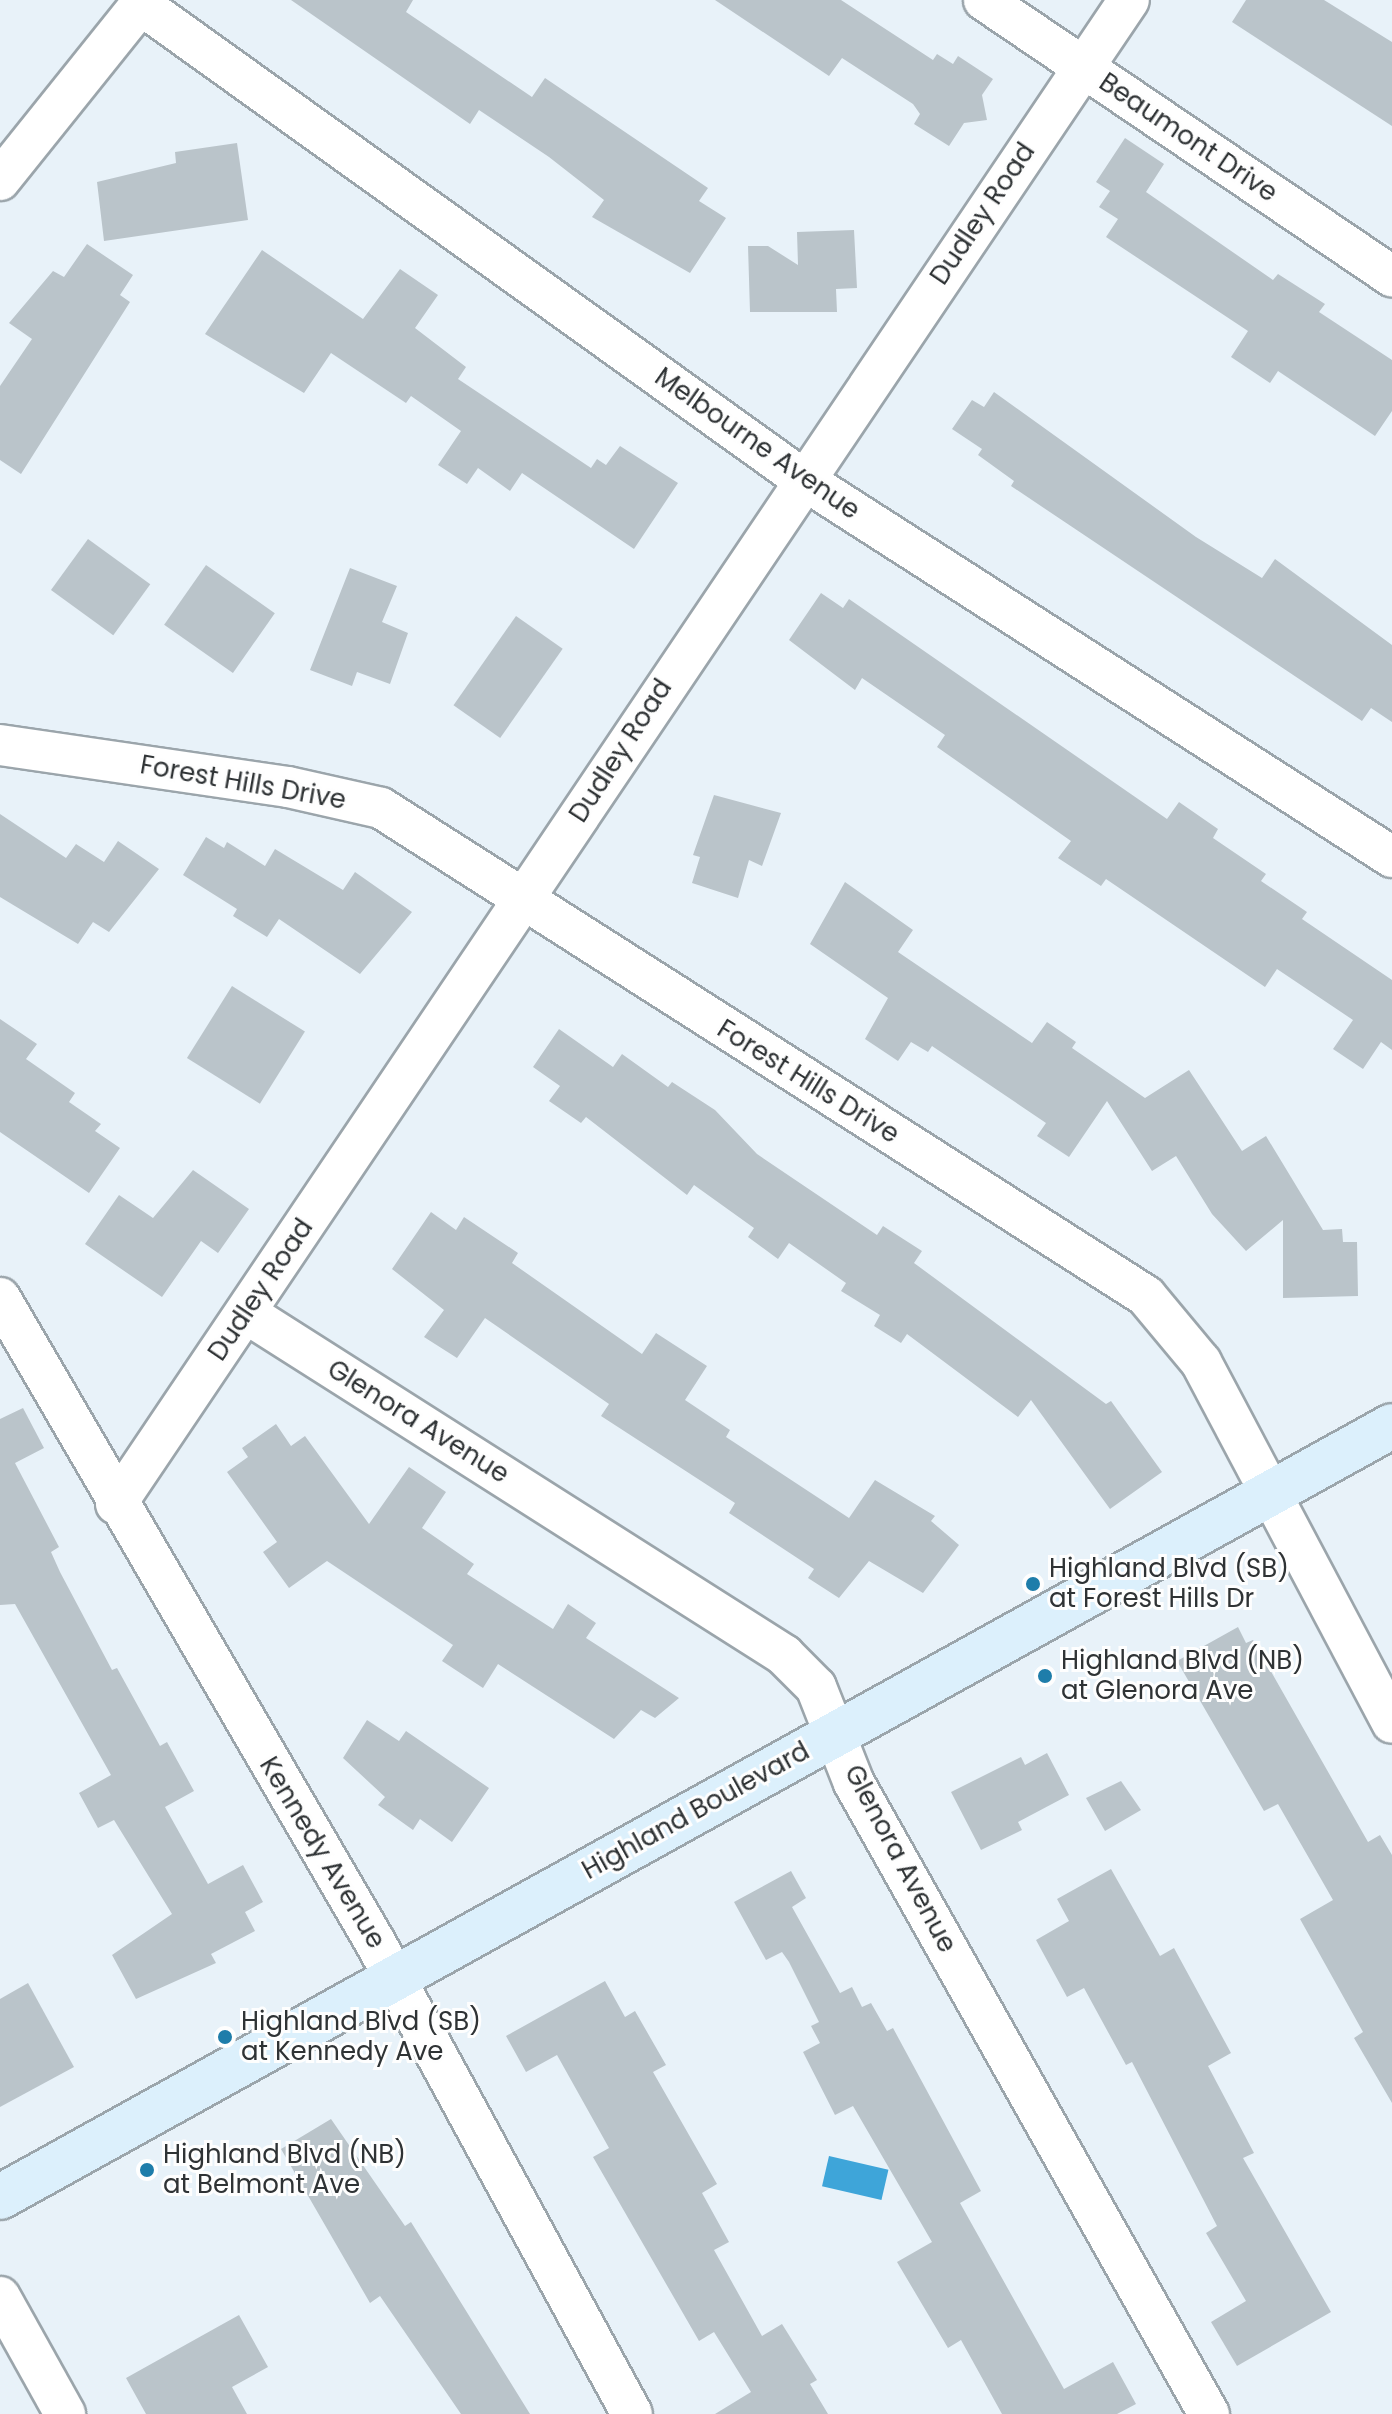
<!DOCTYPE html>
<html>
<head>
<meta charset="utf-8">
<style>
  body { margin:0 }
  #map { position:relative; width:1392px; height:2414px; overflow:hidden; background:#e8f2f9; font-family:Poppins,sans-serif }
  div>[style] { position:absolute }
  .water>* { inset:0; background:#3ea5d9; transform-origin:0 0 }
  .building>* { inset:0; background:#bac4ca; transform-origin:0 0 }
  .roads { filter:drop-shadow(2px 0 #9ba5ab) drop-shadow(-2px 0 #9ba5ab) drop-shadow(0 2px #9ba5ab) drop-shadow(0 -2px #9ba5ab) }
  .street>* { height:40px; margin:-20px; padding:0 20px; transform-origin:20px; border-radius:20px; background:#fff }
  .secondary>* { height:44px; margin:-22px; padding:0 22px; transform-origin:22px; border-radius:22px; background:#dcf0fc }
  .dots>* { width:22px; height:22px; translate:-50% -50%; box-sizing:border-box; border:4px solid #fefefe; border-radius:50% }
  span { translate:-50% -50%; white-space:nowrap; text-align:center; line-height:1.15; -webkit-text-stroke:6px #fefefe; paint-order:stroke }
  .street-label { font-size:26px; color:#2f3335 }
  .poi-label { font-size:26px; color:#2f3335 }
  .left { translate:0 -50%; text-align:left }
</style>
</head>
<body>
<div id="map">
  <div class="water">
    <i style="left:829px;top:2156px;width:61px;height:31px;rotate:13deg"></i>
  </div>
  <div class="building">
    <i style="clip-path:polygon(291px 0,413px 0,406px 12px,532px 97px,545px 78px,708px 188px,699px 201px,726px 218px,690px 273px,592px 217px,604px 200px,549px 157px,479px 110px,470px 124px)"></i>
    <i style="clip-path:polygon(715px 0,841px 0,933px 60px,937px 54px,953px 64px,958px 56px,993px 79px,982px 95px,987px 120px,964px 123px,949px 146px,914px 124px,920px 114px,913px 104px,842px 58px,829px 76px)"></i>
    <i style="clip-path:polygon(1246px 0,1324px 0,1392px 42px,1392px 126px,1232px 22px)"></i>
    <i style="clip-path:polygon(1125px 138px,1164px 164px,1146px 192px,1273px 280px,1278px 274px,1325px 304px,1319px 312px,1392px 360px,1392px 411px,1375px 436px,1278px 371px,1270px 383px,1231px 357px,1248px 331px,1106px 237px,1118px 219px,1099px 207px,1110px 191px,1096px 182px)"></i>
    <i style="clip-path:polygon(237px 143px,248px 220px,104px 241px,97px 182px,176px 163px,175px 152px)"></i>
    <i style="clip-path:polygon(854px 230px,857px 288px,836px 289px,837px 312px,750px 312px,748px 246px,768px 246px,798px 265px,797px 232px)"></i>
    <i style="clip-path:polygon(87px 244px,133px 275px,120px 295px,130px 302px,21px 474px,0 460px,0 386px,32px 339px,9px 323px,53px 271px,64px 277px)"></i>
    <i style="clip-path:polygon(262px 250px,363px 319px,400px 269px,438px 295px,415px 328px,466px 367px,458px 379px,591px 468px,597px 459px,606px 465px,620px 446px,678px 483px,634px 549px,522px 473px,510px 491px,478px 468px,467px 484px,438px 465px,461px 431px,411px 396px,406px 403px,331px 353px,304px 393px,205px 334px)"></i>
    <i style="clip-path:polygon(994px 392px,1196px 537px,1262px 578px,1275px 559px,1392px 645px,1392px 722px,1371px 708px,1362px 721px,1011px 486px,1014px 481px,978px 455px,982px 449px,952px 429px,972px 400px,984px 407px)"></i>
    <i style="left:88px;top:539px;width:77px;height:63px;rotate:36deg"></i>
    <i style="left:206px;top:565px;width:84px;height:73px;rotate:35deg"></i>
    <i style="clip-path:polygon(350px 568px,397px 586px,382px 622px,408px 633px,390px 684px,357px 672px,352px 686px,310px 670px)"></i>
    <i style="clip-path:polygon(821px 593px,843px 608px,849px 599px,1167px 819px,1179px 802px,1218px 829px,1213px 838px,1266px 874px,1261px 881px,1307px 912px,1302px 919px,1392px 980px,1392px 1050px,1381px 1042px,1363px 1069px,1333px 1049px,1353px 1020px,1277px 969px,1265px 987px,1106px 879px,1101px 886px,1058px 858px,1071px 841px,937px 747px,945px 735px,862px 678px,855px 690px,789px 640px)"></i>
    <i style="left:516px;top:616px;width:57px;height:109px;rotate:35deg"></i>
    <i style="clip-path:polygon(714px 795px,781px 813px,762px 866px,749px 860px,738px 898px,692px 883px,700px 857px,693px 855px)"></i>
    <i style="clip-path:polygon(0 814px,66px 858px,76px 844px,104px 862px,118px 841px,159px 869px,109px 932px,93px 922px,78px 944px,0 897px)"></i>
    <i style="clip-path:polygon(206px 837px,224px 848px,227px 842px,265px 866px,275px 849px,343px 890px,355px 872px,412px 912px,360px 974px,279px 919px,267px 937px,233px 916px,237px 909px,183px 875px)"></i>
    <i style="clip-path:polygon(845px 882px,913px 930px,898px 952px,1032px 1043px,1047px 1022px,1076px 1042px,1072px 1048px,1145px 1098px,1189px 1070px,1242px 1151px,1266px 1136px,1323px 1230px,1342px 1229px,1343px 1242px,1357px 1242px,1358px 1296px,1283px 1298px,1283px 1220px,1246px 1251px,1212px 1214px,1176px 1156px,1152px 1171px,1107px 1101px,1069px 1157px,1037px 1136px,1046px 1123px,932px 1046px,928px 1052px,911px 1042px,898px 1061px,865px 1039px,888px 998px,810px 944px)"></i>
    <i style="left:232px;top:986px;width:86px;height:85px;rotate:32deg"></i>
    <i style="clip-path:polygon(0 1019px,37px 1044px,26px 1059px,75px 1093px,69px 1102px,101px 1124px,95px 1131px,120px 1148px,89px 1193px,0 1132px)"></i>
    <i style="clip-path:polygon(559px 1029px,613px 1067px,622px 1054px,668px 1087px,672px 1082px,715px 1110px,757px 1154px,877px 1235px,883px 1226px,922px 1251px,914px 1263px,1106px 1404px,1111px 1401px,1162px 1472px,1110px 1509px,1031px 1400px,1018px 1417px,907px 1334px,901px 1343px,874px 1326px,880px 1315px,841px 1291px,846px 1283px,789px 1243px,778px 1259px,748px 1237px,754px 1228px,694px 1185px,687px 1195px,586px 1117px,581px 1123px,549px 1101px,560px 1086px,533px 1067px)"></i>
    <i style="clip-path:polygon(193px 1170px,249px 1209px,218px 1253px,201px 1241px,162px 1297px,85px 1244px,119px 1195px,153px 1218px)"></i>
    <i style="clip-path:polygon(431px 1212px,456px 1230px,464px 1217px,518px 1253px,512px 1263px,642px 1354px,656px 1333px,707px 1366px,685px 1400px,730px 1430px,726px 1437px,849px 1518px,875px 1480px,935px 1516px,931px 1521px,959px 1545px,923px 1593px,869px 1561px,839px 1598px,808px 1578px,814px 1569px,729px 1513px,735px 1503px,601px 1416px,609px 1404px,485px 1318px,457px 1358px,424px 1337px,444px 1310px,392px 1269px)"></i>
    <i style="clip-path:polygon(23px 1408px,44px 1448px,15px 1463px,59px 1547px,51px 1552px,60px 1572px,112px 1670px,117px 1668px,160px 1746px,167px 1742px,194px 1791px,165px 1807px,208px 1884px,243px 1865px,263px 1902px,245px 1912px,255px 1931px,211px 1954px,216px 1963px,136px 1999px,112px 1955px,172px 1914px,114px 1820px,98px 1828px,79px 1793px,111px 1775px,15px 1604px,0 1605px,0 1419px)"></i>
    <i style="clip-path:polygon(276px 1424px,291px 1446px,305px 1436px,369px 1524px,409px 1467px,446px 1492px,422px 1528px,474px 1564px,467px 1574px,553px 1629px,568px 1604px,596px 1623px,586px 1638px,679px 1698px,655px 1718px,641px 1710px,614px 1739px,498px 1664px,483px 1688px,442px 1661px,453px 1645px,327px 1561px,289px 1588px,263px 1552px,277px 1542px,227px 1472px,248px 1457px,242px 1448px)"></i>
    <i style="clip-path:polygon(1238px 1627px,1246px 1643px,1253px 1640px,1368px 1842px,1380px 1835px,1392px 1855px,1392px 2103px,1354px 2038px,1363px 2032px,1300px 1919px,1333px 1900px,1278px 1804px,1264px 1811px,1177px 1661px)"></i>
    <i style="clip-path:polygon(367px 1720px,399px 1741px,406px 1731px,489px 1788px,452px 1842px,420px 1819px,413px 1830px,378px 1805px,385px 1797px,343px 1758px)"></i>
    <i style="clip-path:polygon(1047px 1753px,1069px 1795px,1018px 1822px,1022px 1830px,981px 1850px,951px 1792px,1021px 1757px,1025px 1765px)"></i>
    <i style="clip-path:polygon(1121px 1781px,1141px 1810px,1105px 1831px,1086px 1798px)"></i>
    <i style="clip-path:polygon(1111px 1869px,1160px 1956px,1174px 1948px,1231px 2053px,1208px 2066px,1254px 2153px,1243px 2158px,1331px 2312px,1237px 2366px,1211px 2322px,1246px 2301px,1206px 2233px,1217px 2226px,1132px 2062px,1126px 2065px,1084px 1988px,1067px 1997px,1036px 1940px,1069px 1921px,1057px 1899px)"></i>
    <i style="clip-path:polygon(791px 1871px,806px 1898px,792px 1907px,840px 1993px,852px 1987px,862px 2007px,871px 2003px,887px 2031px,893px 2028px,981px 2191px,960px 2203px,1064px 2389px,1113px 2362px,1136px 2404px,1117px 2414px,1002px 2414px,961px 2340px,948px 2348px,897px 2262px,932px 2242px,853px 2106px,835px 2115px,803px 2052px,820px 2043px,811px 2026px,819px 2022px,789px 1962px,782px 1952px,766px 1960px,734px 1902px)"></i>
    <i style="clip-path:polygon(605px 1981px,625px 2017px,635px 2011px,666px 2065px,653px 2072px,717px 2184px,702px 2193px,729px 2242px,714px 2250px,762px 2336px,782px 2324px,817px 2380px,810px 2384px,828px 2414px,715px 2414px,751px 2392px,714px 2332px,699px 2341px,593px 2157px,609px 2148px,557px 2055px,526px 2072px,506px 2036px)"></i>
    <i style="clip-path:polygon(28px 1983px,74px 2067px,0 2107px,0 1999px)"></i>
    <i style="clip-path:polygon(331px 2119px,405px 2226px,411px 2222px,530px 2414px,461px 2414px,380px 2296px,370px 2303px,281px 2149px)"></i>
    <i style="clip-path:polygon(239px 2315px,268px 2367px,232px 2387px,247px 2414px,146px 2414px,126px 2378px)"></i>
  </div>
  <div class="roads">
    <div class="street">
      <i style="left:984px;top:0;width:493px;rotate:34.1deg"></i>
      <i style="left:140px;top:4px;width:813px;rotate:35.64deg"></i>
      <i style="left:801px;top:478px;width:702px;rotate:32.67deg"></i>
      <i style="left:0;top:180px;width:231px;rotate:-51.3deg"></i>
      <i style="left:0;top:745px;width:291px;rotate:8.3deg"></i>
      <i style="left:288px;top:787px;width:95px;rotate:12.7deg"></i>
      <i style="left:381px;top:808px;width:907px;rotate:32.53deg"></i>
      <i style="left:1146px;top:1296px;width:86px;rotate:50.2deg"></i>
      <i style="left:1201px;top:1362px;width:408px;rotate:62.1deg"></i>
      <i style="left:0;top:1298px;width:745px;rotate:59.79deg"></i>
      <i style="left:375px;top:1942px;width:537px;rotate:61.43deg"></i>
      <i style="left:246px;top:1313px;width:638px;rotate:32.44deg"></i>
      <i style="left:784px;top:1655px;width:45px;rotate:45deg"></i>
      <i style="left:816px;top:1687px;width:103px;rotate:68.4deg"></i>
      <i style="left:854px;top:1783px;width:724px;rotate:60.64deg"></i>
      <i style="left:116px;top:1504px;width:1813px;rotate:-56.04deg"></i>
      <i style="left:0;top:2297px;width:134px;rotate:60.9deg"></i>
    </div>
    <div class="secondary">
      <i style="left:0;top:2197px;width:1591px;rotate:-28.98deg"></i>
    </div>
  </div>
  <div class="dots">
    <i style="left:1033px;top:1584px;background:#1e7daa"></i>
    <i style="left:1045px;top:1676px;background:#1e7daa"></i>
    <i style="left:225px;top:2037px;background:#1e7daa"></i>
    <i style="left:147px;top:2170px;background:#1e7daa"></i>
  </div>
  <div class="street-label">
    <span style="left:1188px;top:138px;rotate:34deg">Beaumont Drive</span>
    <span style="left:983px;top:214px;rotate:-56deg">Dudley Road</span>
    <span style="left:757px;top:444px;rotate:35deg">Melbourne Avenue</span>
    <span style="left:621px;top:751px;rotate:-57deg">Dudley Road</span>
    <span style="left:243px;top:783px;rotate:10deg">Forest Hills Drive</span>
    <span style="left:808px;top:1082px;rotate:32deg">Forest Hills Drive</span>
    <span style="left:261px;top:1290px;rotate:-56deg">Dudley Road</span>
    <span style="left:418px;top:1422px;rotate:32deg">Glenora Avenue</span>
    <span style="left:696px;top:1811px;rotate:-29deg">Highland Boulevard</span>
    <span style="left:322px;top:1853px;rotate:59deg">Kennedy Avenue</span>
    <span style="left:900px;top:1859px;rotate:62deg">Glenora Avenue</span>
  </div>
  <div class="poi-label">
    <span class="left" style="left:1049px;top:1584px">Highland Blvd (SB)<br>at Forest Hills Dr</span>
    <span class="left" style="left:1061px;top:1676px">Highland Blvd (NB)<br>at Glenora Ave</span>
    <span class="left" style="left:241px;top:2037px">Highland Blvd (SB)<br>at Kennedy Ave</span>
    <span class="left" style="left:163px;top:2170px">Highland Blvd (NB)<br>at Belmont Ave</span>
  </div>
</div>
</body>
</html>
